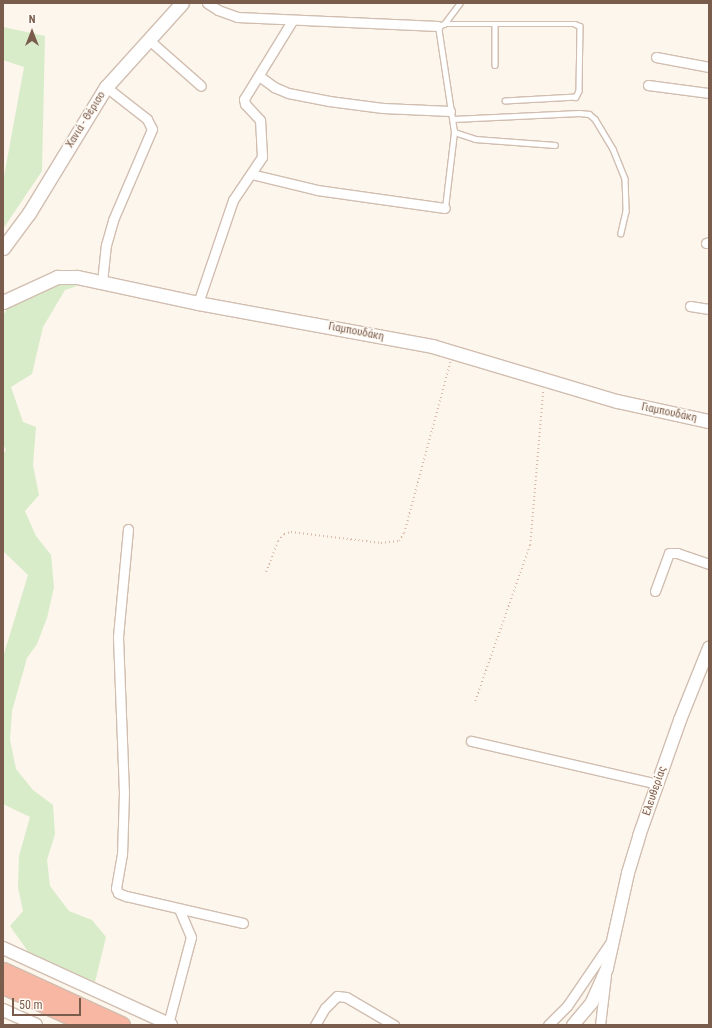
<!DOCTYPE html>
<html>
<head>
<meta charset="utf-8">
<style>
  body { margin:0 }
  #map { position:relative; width:712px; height:1028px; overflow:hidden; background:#fdf6ec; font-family:"Roboto Condensed",sans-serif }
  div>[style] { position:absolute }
  .green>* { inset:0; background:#d8ecc9 }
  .path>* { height:1.5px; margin-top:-0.75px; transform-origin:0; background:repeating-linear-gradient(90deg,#d9b8a5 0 1px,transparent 0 4px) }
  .roads { filter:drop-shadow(1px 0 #d1beb0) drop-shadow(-1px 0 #d1beb0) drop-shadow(0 1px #d1beb0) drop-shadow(0 -1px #d1beb0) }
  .service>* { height:4.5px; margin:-2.25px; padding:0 2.25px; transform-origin:2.25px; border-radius:2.25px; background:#fff }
  .minor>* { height:9px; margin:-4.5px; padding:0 4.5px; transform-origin:4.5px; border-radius:4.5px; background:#fff }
  .tertiary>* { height:12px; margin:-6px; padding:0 6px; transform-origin:6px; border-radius:6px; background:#fff }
  .secondary>* { height:13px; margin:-6.5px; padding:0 6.5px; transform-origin:6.5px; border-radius:6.5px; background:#fff }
  .motorway>* { height:17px; margin:-8.5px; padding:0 8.5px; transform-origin:8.5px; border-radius:8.5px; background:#f7b7a3 }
  span { translate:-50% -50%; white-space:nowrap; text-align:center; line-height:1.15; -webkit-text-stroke:3px #fffaf3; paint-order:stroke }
  .street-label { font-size:11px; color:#7a5c4d }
  .frame { position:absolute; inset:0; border:4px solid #7a5c4d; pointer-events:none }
  .north { position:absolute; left:12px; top:12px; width:40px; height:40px; -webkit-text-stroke:3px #fffaf3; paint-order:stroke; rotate:0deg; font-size:11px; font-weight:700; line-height:16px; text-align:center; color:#7a5c4d }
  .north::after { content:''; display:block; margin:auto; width:14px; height:18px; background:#7a5c4d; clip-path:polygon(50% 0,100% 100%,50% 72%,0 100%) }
  .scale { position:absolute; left:12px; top:998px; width:69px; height:18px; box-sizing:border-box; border:2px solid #7a5c4d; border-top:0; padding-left:5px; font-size:12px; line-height:14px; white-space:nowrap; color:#7a5c4d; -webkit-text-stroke:3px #fffaf3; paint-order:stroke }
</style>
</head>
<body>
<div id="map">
  <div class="green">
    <i style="clip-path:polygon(3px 27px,45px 36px,42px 171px,3px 229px,3px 182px,24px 67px,3px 60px)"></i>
    <i style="clip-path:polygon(68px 280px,77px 286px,65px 290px,43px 327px,32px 374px,11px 387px,23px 422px,36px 427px,33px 465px,39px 495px,25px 511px,36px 536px,51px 555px,54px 587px,47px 618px,37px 644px,27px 658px,12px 711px,10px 740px,16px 769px,33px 790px,53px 805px,55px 834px,47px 860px,50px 886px,69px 911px,92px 920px,106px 937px,95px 982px,29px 953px,10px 926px,23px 911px,18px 887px,19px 856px,30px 817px,3px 804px,3px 657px,28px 575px,3px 551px,3px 454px,6px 450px,3px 444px,3px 316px,7px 309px,22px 300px,47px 287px)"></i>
  </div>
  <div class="path">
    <i style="left:266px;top:572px;width:33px;rotate:-69deg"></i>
    <i style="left:278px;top:541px;width:9px;rotate:-49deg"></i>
    <i style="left:284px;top:534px;width:7px;rotate:-16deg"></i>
    <i style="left:291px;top:532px;width:91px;rotate:7deg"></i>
    <i style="left:381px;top:543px;width:18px;rotate:-6deg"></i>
    <i style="left:399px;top:541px;width:9px;rotate:-58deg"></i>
    <i style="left:404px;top:533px;width:177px;rotate:-74.9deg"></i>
    <i style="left:475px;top:701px;width:165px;rotate:-70.6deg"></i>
    <i style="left:530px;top:545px;width:156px;rotate:-85.2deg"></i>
  </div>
  <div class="roads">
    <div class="service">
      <i style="left:444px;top:24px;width:131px"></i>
      <i style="left:575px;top:24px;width:5px;rotate:22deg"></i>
      <i style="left:580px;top:26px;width:65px;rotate:90.9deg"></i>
      <i style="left:579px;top:91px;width:7px;rotate:117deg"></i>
      <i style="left:576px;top:97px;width:71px;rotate:176.8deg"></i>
      <i style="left:495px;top:24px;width:41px;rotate:90deg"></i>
      <i style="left:453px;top:119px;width:126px;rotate:-2.7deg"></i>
      <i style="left:579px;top:113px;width:10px;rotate:6deg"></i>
      <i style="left:589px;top:114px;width:8px;rotate:40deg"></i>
      <i style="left:595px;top:119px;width:35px;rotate:59deg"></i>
      <i style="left:613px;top:149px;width:32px;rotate:68deg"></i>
      <i style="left:625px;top:179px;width:32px;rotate:88deg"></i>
      <i style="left:626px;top:211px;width:23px;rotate:103deg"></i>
      <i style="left:454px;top:132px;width:22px;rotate:18deg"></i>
      <i style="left:475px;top:139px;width:80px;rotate:4.3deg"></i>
      <i style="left:445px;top:208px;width:77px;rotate:-83.2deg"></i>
      <i style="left:454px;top:132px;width:107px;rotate:-98.6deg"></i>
      <i style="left:438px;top:26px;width:6px;rotate:-18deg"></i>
      <i style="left:444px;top:24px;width:26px;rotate:-53deg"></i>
    </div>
    <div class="minor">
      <i style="left:207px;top:3px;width:13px;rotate:32deg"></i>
      <i style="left:218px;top:10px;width:20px;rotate:20deg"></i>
      <i style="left:237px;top:17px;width:201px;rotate:2.6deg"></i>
      <i style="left:149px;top:40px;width:69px;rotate:41.5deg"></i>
      <i style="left:656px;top:57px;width:54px;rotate:10.7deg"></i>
      <i style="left:259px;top:76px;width:19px;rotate:36deg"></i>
      <i style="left:274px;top:87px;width:15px;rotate:23deg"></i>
      <i style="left:288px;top:93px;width:42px;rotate:11deg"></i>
      <i style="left:329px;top:101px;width:54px;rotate:7.4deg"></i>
      <i style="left:383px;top:108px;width:67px;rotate:2.6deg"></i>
      <i style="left:648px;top:85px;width:62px;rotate:7.5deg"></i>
      <i style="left:251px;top:174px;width:68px;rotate:13.6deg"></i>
      <i style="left:317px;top:190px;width:129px;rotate:8deg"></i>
      <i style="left:706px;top:243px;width:3px;rotate:-18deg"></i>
      <i style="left:102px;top:282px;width:37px;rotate:-84deg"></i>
      <i style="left:106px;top:245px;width:26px;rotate:-74deg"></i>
      <i style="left:113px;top:220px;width:99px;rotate:-66.8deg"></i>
      <i style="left:152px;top:129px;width:11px;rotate:-117deg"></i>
      <i style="left:147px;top:119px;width:52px;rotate:-142deg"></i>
      <i style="left:198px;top:303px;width:109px;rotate:-71.2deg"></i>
      <i style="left:233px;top:200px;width:52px;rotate:-56deg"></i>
      <i style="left:262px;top:157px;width:37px;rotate:-93deg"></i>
      <i style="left:260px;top:120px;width:22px;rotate:-133deg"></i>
      <i style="left:245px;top:104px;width:5px;rotate:-101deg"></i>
      <i style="left:244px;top:99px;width:92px;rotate:-58.4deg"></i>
      <i style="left:690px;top:306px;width:19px;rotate:9deg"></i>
      <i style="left:128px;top:529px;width:108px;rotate:95.3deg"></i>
      <i style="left:118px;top:637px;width:155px;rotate:87.8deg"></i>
      <i style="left:124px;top:792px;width:62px;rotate:91.8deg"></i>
      <i style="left:122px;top:854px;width:35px;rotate:100deg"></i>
      <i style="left:116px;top:888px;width:5px;rotate:68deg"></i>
      <i style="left:118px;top:893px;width:9px;rotate:21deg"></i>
      <i style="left:126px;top:896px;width:120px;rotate:13deg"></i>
      <i style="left:655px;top:591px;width:40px;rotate:-69.8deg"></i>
      <i style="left:669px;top:553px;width:8px"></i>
      <i style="left:677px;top:553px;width:34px;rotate:19deg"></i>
      <i style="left:471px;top:741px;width:191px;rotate:13deg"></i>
      <i style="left:168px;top:1024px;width:90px;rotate:-75.2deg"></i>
      <i style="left:191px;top:937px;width:30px;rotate:-113deg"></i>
      <i style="left:315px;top:1025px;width:20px;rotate:-60deg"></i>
      <i style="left:325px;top:1008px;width:17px;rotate:-45deg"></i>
      <i style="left:337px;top:996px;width:9px;rotate:6deg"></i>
      <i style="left:346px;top:997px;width:56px;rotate:30.3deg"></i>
      <i style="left:548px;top:1025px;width:27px;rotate:-45deg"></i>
      <i style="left:567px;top:1006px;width:76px;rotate:-55.7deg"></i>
      <i style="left:600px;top:1025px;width:50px;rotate:-83.2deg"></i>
    </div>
    <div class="tertiary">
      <i style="left:3px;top:948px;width:185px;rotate:24.6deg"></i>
      <i style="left:3px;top:1010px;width:36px;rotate:24deg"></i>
      <i style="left:573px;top:1025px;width:30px;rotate:-50deg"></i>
      <i style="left:592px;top:1002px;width:37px;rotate:-66deg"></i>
      <i style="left:607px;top:968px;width:97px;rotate:-77.5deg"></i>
      <i style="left:628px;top:873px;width:39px;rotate:-73deg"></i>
      <i style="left:639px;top:836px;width:123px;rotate:-70.5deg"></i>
      <i style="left:680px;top:720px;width:78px;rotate:-68.1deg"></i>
    </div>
    <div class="secondary">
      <i style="left:3px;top:248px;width:44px;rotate:-53.4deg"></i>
      <i style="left:29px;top:213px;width:148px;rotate:-58.6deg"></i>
      <i style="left:106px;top:87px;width:113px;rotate:-47.9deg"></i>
      <i style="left:3px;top:302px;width:60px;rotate:-24.8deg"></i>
      <i style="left:57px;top:277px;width:20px"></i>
      <i style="left:77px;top:277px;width:124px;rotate:12.1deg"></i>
      <i style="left:198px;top:303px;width:238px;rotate:10.4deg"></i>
      <i style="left:432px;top:346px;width:193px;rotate:16.6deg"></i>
      <i style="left:617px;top:401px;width:94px;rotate:12.3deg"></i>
    </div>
    <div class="motorway">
      <i style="left:3px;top:971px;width:130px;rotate:24.6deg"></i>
      <i style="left:3px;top:985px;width:96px;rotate:24.7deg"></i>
    </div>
  </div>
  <div class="street-label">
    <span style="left:86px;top:120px;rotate:-58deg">Χανιά - Θέρισο</span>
    <span style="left:356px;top:332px;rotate:11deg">Γιαμπουδάκη</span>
    <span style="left:669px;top:413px;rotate:12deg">Γιαμπουδάκη</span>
    <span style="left:655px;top:791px;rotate:-71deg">Ελευθερίας</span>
  </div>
  <div class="frame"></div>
  <div class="north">N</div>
  <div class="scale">50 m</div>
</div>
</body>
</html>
